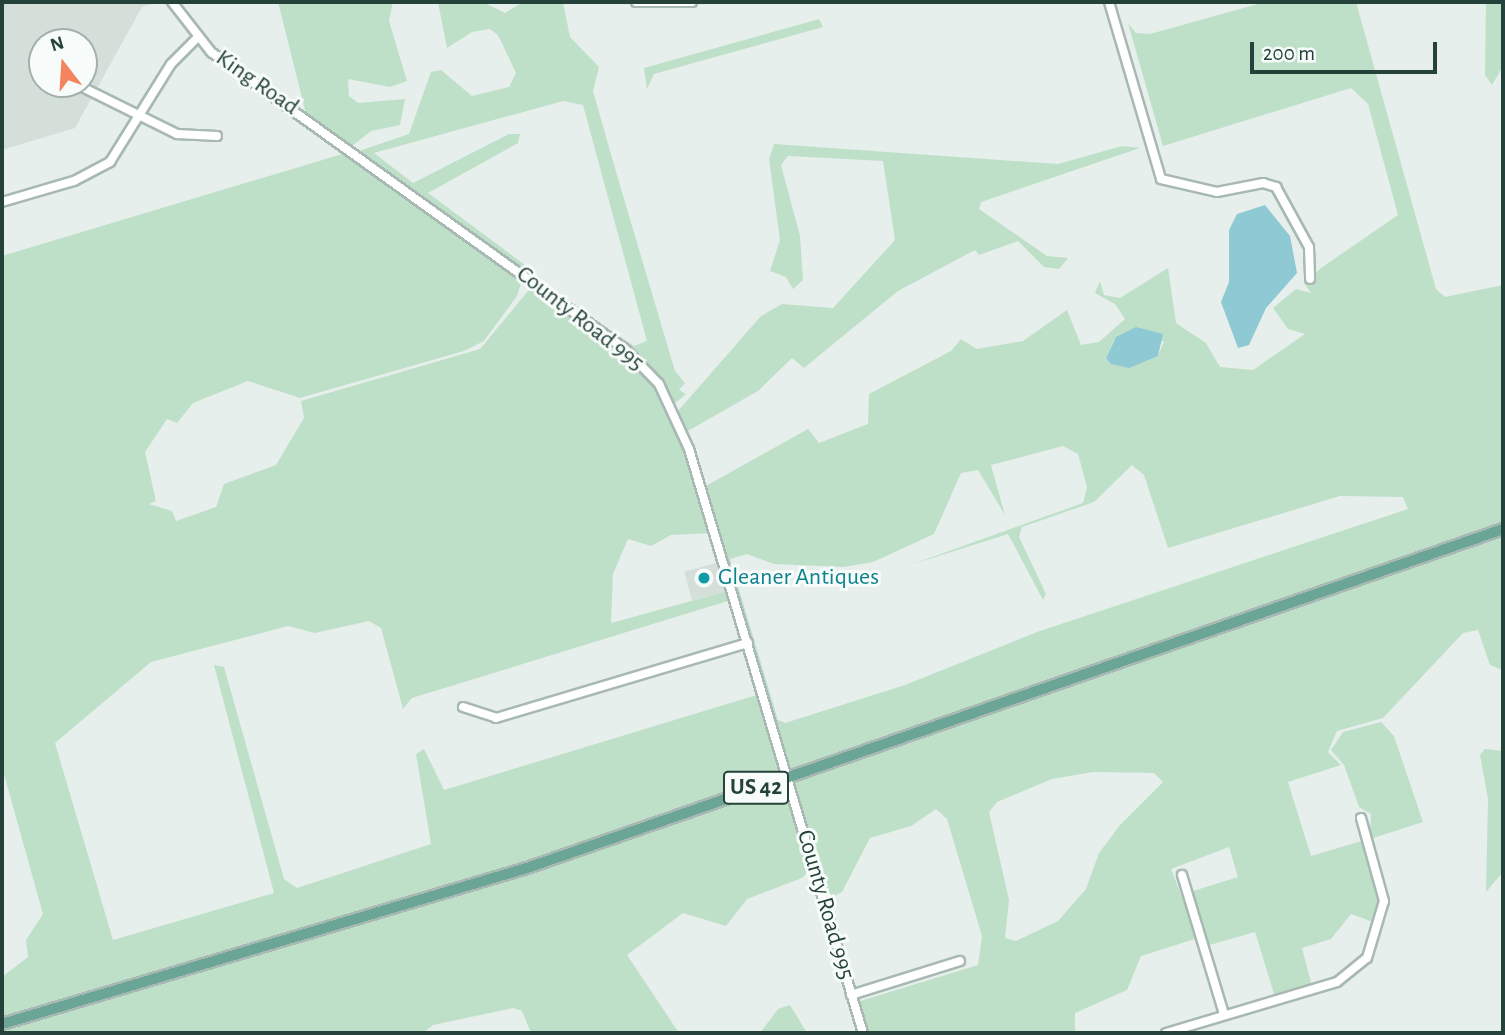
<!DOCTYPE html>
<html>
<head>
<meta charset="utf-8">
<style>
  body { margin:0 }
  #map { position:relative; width:1505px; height:1035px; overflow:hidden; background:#e6efeb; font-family:"Alegreya Sans",sans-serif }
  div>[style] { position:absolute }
  .built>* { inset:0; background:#d4dfda; transform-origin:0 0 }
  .green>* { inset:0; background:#bfe0c8 }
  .water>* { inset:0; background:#8ec9d4 }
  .roads { filter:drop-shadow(2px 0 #a8b8b2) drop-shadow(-2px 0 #a8b8b2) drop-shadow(0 2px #a8b8b2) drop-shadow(0 -2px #a8b8b2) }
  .minor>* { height:8px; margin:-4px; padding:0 4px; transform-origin:4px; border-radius:4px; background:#fff }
  .major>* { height:10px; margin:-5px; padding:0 5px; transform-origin:5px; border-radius:5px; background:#6aa596 }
  .dots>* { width:19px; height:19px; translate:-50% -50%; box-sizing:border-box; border:4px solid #f7fbf9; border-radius:50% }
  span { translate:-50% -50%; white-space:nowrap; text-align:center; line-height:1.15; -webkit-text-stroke:6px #f7fbf9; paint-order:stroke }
  .shield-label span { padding:2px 5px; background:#f7fbf9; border:2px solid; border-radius:5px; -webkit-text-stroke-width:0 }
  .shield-label { font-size:23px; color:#24423a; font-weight:700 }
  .street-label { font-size:24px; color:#24423a }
  .culture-label { font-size:24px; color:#0d838f }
  .left { translate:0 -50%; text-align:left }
  .frame { position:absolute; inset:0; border:4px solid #24423a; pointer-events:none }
  .north { position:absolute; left:28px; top:28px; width:70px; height:70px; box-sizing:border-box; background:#f7fbf9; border:2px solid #a3b1ad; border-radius:50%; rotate:343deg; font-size:19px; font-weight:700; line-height:28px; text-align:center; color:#24423a }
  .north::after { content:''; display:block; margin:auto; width:24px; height:32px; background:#f4845f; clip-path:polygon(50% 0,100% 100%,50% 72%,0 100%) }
  .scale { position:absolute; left:1250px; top:42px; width:187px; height:32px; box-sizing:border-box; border:4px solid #24423a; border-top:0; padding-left:9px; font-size:21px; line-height:24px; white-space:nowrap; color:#24423a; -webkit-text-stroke:5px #f7fbf9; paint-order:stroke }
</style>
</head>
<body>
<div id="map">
  <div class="built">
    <i style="clip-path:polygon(evenodd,2px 2px,161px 2px,142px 7px,75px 128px,2px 150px,2px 2px,42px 42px,84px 42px,84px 84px,42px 84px,42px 42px)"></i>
    <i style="left:720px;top:562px;width:30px;height:37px;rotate:75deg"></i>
  </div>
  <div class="green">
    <i style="clip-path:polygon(278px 2px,393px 2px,389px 21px,407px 81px,390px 87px,348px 79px,349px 96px,358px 103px,405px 99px,400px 125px,371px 131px,352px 146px,306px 114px)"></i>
    <i style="clip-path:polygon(438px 2px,483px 2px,505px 13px,523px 2px,563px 2px,570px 37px,599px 67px,593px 91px,614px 165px,675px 371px,685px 383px,679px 390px,686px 394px,674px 404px,637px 355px,563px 299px,634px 346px,647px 341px,583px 105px,563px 101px,374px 153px,413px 183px,509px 134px,520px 134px,518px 143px,428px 193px,525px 265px,521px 268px,359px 151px,409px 134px,431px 72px,441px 70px,472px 96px,509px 87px,516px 73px,498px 35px,490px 29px,472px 32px,447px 48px)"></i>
    <i style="clip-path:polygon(evenodd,1265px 2px,1356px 2px,1436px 289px,1445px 297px,1503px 285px,1503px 528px,790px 772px,704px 487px,808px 429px,819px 443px,868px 424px,869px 394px,951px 351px,961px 339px,977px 349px,1023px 341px,1067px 310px,1081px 345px,1099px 342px,1125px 319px,1115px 304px,1095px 293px,1100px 281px,1104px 295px,1120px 298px,1168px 268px,1176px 323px,1206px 343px,1220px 367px,1253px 370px,1305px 334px,1288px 329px,1273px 308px,1296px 289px,1311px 293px,1304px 283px,1321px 268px,1398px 215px,1368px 104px,1351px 88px,1163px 146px,1128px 23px,1136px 33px,1150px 34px,1265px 2px,1114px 340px,1164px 341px,1158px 356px,1111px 364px,1106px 358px,1114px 340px,1265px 2px,1063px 446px,1078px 454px,1087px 487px,1083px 503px,910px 565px,1008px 534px,1043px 600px,1046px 594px,1019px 537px,1022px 527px,1094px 502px,1132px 465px,1144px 475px,1168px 548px,1340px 496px,1403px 497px,1408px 509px,1037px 632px,905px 685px,785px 723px,778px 720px,730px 559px,747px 554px,774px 564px,843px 567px,873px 562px,934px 534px,961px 473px,978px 470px,1005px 515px,991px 465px,1063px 446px)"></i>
    <i style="clip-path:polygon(1486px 2px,1503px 2px,1503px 66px,1492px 85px,1485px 75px)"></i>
    <i style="clip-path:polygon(819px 19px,823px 27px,654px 74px,647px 89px,644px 68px)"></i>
    <i style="clip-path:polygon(774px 144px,1058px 164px,1122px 146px,1140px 148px,981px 202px,979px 209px,1047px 256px,1068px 258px,1059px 269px,1044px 267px,1018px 241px,979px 255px,975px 250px,898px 291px,804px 368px,792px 358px,758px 391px,686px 432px,678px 411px,761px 316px,782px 304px,833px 308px,895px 240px,883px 161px,788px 156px,781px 165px,800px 236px,803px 280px,793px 289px,786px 277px,770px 271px,780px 240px,769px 159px)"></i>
    <i style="clip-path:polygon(349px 152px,523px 277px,517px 296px,484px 341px,464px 351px,300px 398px,248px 381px,193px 403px,177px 423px,167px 419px,145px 452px,156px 501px,149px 504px,172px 511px,176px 521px,216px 507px,224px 484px,276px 465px,304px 418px,301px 401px,480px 349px,533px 285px,651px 379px,682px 439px,711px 533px,671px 535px,651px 546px,628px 539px,613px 574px,611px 623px,728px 591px,731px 600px,412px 698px,403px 709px,381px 628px,369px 621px,315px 633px,288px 626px,151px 662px,55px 743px,113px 940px,274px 893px,214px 665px,224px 667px,284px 879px,297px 888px,431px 844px,416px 754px,424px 749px,444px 790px,760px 694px,783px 774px,546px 858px,2px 1020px,2px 977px,28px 957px,26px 940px,43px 914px,2px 767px,2px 256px)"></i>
    <i style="clip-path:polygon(evenodd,1503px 530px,1503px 670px,1490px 665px,1478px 630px,1463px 633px,1383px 718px,1337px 731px,1328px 752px,1341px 765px,1288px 782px,1311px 856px,1365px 840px,1381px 898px,1379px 924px,1351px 914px,1331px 939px,1302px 948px,1312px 986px,1275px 997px,1255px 932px,1206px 946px,1190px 892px,1238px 877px,1229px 847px,1171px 869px,1198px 938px,1141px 956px,1127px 990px,1075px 1013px,1075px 1033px,866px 1033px,857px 1002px,978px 965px,982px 936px,947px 819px,936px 809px,911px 826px,870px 838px,842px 892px,827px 900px,791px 778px,1503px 530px,1093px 772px,1154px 773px,1163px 782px,1120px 825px,1099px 853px,1086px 889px,1058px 921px,1016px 941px,1005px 938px,1009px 900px,989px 812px,997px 802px,1052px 779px,1093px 772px)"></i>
    <i style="clip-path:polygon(1381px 722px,1394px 736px,1423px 822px,1370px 839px,1371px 814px,1359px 807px,1344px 765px,1331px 750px,1343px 732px)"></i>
    <i style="clip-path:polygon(1485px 749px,1503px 751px,1503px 872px,1486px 892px,1488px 799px,1480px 755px)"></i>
    <i style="clip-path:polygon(786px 780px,810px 869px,802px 878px,747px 899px,726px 926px,683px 913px,627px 955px,679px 1033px,531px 1033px,522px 1011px,513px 1008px,433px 1025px,423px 1033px,2px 1033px,2px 1027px,338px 929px)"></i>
    <i style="clip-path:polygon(790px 1005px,807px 1033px,760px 1033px,778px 1009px)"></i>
  </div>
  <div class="water">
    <i style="clip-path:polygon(1265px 205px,1290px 236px,1297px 273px,1266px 308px,1249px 345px,1238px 348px,1221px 302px,1229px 282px,1229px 230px,1237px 214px)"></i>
    <i style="clip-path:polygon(1136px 327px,1163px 334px,1158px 356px,1129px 368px,1111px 364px,1106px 358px,1116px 337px)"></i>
  </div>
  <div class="roads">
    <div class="minor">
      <i style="left:172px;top:2px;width:63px;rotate:52deg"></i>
      <i style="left:211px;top:52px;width:510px;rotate:35.66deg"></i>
      <i style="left:625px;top:349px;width:49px;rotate:45.8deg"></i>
      <i style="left:659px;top:384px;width:72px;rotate:65.2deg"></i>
      <i style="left:689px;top:449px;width:609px;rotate:73.41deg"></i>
      <i style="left:636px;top:2px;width:56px"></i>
      <i style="left:1109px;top:2px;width:184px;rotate:73.6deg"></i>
      <i style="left:1161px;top:179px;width:57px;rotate:13.1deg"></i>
      <i style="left:1217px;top:192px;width:47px;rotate:-11.1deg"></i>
      <i style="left:1263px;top:183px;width:14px;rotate:17deg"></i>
      <i style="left:1276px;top:187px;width:68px;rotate:61.2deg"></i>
      <i style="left:1309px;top:247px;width:32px;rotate:88deg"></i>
      <i style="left:84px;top:88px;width:104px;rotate:26.3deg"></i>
      <i style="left:177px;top:134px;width:40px;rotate:2.9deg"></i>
      <i style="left:2px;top:202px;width:75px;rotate:-16.3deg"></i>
      <i style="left:74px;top:181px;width:41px;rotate:-27.8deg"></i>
      <i style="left:110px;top:162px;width:115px;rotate:-58.1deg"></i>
      <i style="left:171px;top:64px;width:35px;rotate:-45deg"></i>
      <i style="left:463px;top:707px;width:35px;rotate:18deg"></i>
      <i style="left:496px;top:718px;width:263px;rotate:-16.6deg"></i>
      <i style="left:1182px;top:875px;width:145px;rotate:73.2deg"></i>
      <i style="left:851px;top:995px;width:114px;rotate:-17.3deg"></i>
      <i style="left:1166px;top:1033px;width:178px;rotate:-16.6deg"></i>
      <i style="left:1337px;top:982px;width:38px;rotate:-39deg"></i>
      <i style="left:1367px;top:958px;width:59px;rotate:-73.4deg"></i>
      <i style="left:1384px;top:901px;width:86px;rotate:-105.5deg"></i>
    </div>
    <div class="major">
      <i style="left:2px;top:1024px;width:548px;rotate:-16.55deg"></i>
      <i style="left:527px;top:868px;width:1033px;rotate:-19.15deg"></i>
    </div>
  </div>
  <div class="dots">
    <i style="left:704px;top:578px;background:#0f9aa8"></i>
  </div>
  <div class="shield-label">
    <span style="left:756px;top:788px">US 42</span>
  </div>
  <div class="street-label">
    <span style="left:257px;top:83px;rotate:35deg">King Road</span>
    <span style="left:580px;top:319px;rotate:38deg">County Road 995</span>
    <span style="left:825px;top:905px;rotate:74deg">County Road 995</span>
  </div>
  <div class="culture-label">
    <span class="left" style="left:718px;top:578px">Gleaner Antiques</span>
  </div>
  <div class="frame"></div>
  <div class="north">N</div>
  <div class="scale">200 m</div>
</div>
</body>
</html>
